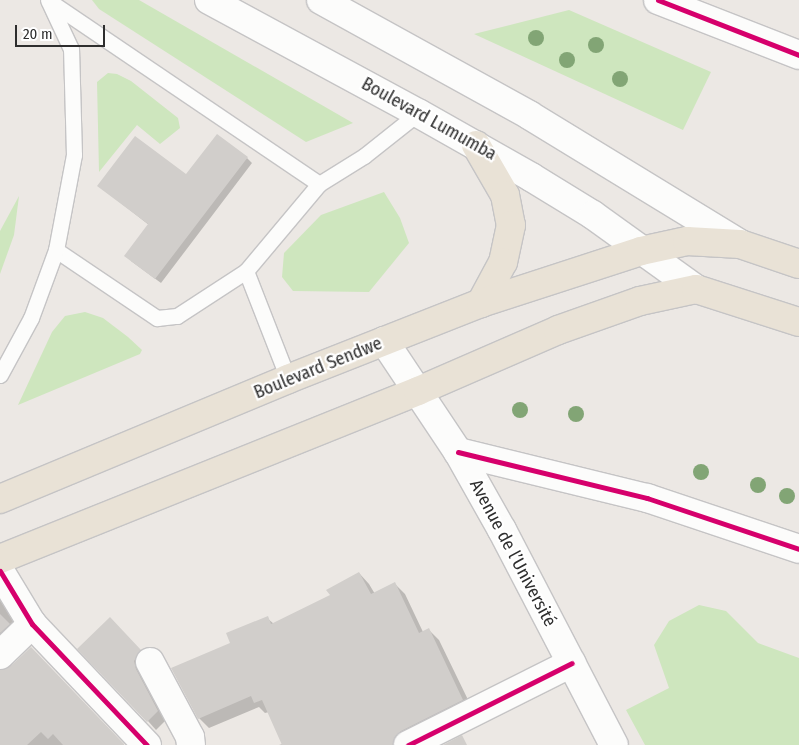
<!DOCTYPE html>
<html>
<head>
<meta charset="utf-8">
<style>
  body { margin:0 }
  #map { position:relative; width:799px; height:745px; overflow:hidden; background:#ece8e4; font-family:"Fira Sans Condensed",sans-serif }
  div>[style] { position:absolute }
  .green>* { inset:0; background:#cee6be }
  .shadow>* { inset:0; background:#0003 }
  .building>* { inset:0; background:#d1cecb }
  .roads { filter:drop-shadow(1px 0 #c5c4c5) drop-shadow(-1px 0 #c5c4c5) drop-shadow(0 1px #c5c4c5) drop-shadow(0 -1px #c5c4c5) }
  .service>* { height:15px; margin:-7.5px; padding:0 7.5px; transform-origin:7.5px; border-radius:7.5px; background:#fcfcfb }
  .minor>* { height:28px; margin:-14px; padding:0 14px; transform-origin:14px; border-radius:14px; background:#fcfcfb }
  .tertiary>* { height:28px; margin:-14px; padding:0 14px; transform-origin:14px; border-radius:14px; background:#fcfcfb }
  .secondary>* { height:28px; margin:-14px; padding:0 14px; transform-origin:14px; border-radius:14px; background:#fcfcfb }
  .trunk>* { height:28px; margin:-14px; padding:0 14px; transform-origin:14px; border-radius:14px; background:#e9e2d6 }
  .cycleway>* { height:5px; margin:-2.5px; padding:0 2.5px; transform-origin:2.5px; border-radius:2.5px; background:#d6006c }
  .trees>* { width:16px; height:16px; margin:-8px; border-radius:50%; background:#82a575 }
  span { translate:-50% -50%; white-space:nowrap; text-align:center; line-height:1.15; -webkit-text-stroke:4.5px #fff; paint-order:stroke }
  .street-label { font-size:18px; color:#2e2e2e }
  .scale { position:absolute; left:15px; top:25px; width:90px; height:22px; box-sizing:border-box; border:2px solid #2e2e2e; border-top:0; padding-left:6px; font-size:15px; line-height:18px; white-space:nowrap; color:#2e2e2e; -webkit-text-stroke:4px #fff; paint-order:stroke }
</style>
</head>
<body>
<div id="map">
  <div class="green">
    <i style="clip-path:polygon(92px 0,139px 0,353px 123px,306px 142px,99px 9px)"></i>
    <i style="clip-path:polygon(569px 10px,711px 72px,683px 130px,474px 34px)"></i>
    <i style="clip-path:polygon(108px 73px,117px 74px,131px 81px,178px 118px,180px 128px,160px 144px,137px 125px,99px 172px,97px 82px)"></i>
    <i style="clip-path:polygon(384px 192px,400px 218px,409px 243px,369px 292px,293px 291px,282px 277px,284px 253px,321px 215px)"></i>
    <i style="clip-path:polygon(19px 196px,14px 235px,0 274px,0 231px)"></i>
    <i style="clip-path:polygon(85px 312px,103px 318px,128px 337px,142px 350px,140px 354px,18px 405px,52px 332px,65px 316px)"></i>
    <i style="clip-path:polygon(699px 605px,726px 611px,758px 643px,799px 658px,799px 745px,645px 745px,626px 710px,669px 688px,654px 645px,669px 621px)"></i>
  </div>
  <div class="shadow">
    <i style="clip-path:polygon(247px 158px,252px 163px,161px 283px,131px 261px,149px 225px,99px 186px,187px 175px)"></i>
    <i style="clip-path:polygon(359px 573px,369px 584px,375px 594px,395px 584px,405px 594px,423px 632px,429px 630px,439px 640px,473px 710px,407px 745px,279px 745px,283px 744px,269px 712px,265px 713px,259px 707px,209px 728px,199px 718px,231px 643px,267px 618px,274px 624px,331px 596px)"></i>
    <i style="clip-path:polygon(0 600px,20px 631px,0 652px)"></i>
    <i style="clip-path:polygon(110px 619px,149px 659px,166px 720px,156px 730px,148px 721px)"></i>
    <i style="clip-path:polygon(31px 649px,124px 745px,0 745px,0 671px,5px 671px)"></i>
  </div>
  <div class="building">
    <i style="clip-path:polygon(217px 134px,248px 157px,155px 279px,124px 256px,148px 224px,97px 186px,135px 136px,186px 174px)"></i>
    <i style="clip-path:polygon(359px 572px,371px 594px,395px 582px,419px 633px,429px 628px,463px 700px,401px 731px,395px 737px,393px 745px,282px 745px,262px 700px,254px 703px,251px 696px,198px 719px,171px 668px,230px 643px,226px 633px,268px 616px,271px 624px,330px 595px,326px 590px)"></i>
    <i style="clip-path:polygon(0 614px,10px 624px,0 633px)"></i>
    <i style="clip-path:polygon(110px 617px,141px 650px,134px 661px,136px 669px,158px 711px,147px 722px,77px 649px)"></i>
    <i style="clip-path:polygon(31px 647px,124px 744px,123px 745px,63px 745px,53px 734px,48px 739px,41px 732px,27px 745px,0 745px,0 670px,11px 666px)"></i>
    <i style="clip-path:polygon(462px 735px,467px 745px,443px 745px)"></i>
  </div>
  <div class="roads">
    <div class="service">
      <i style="left:49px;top:1px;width:326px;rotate:34.1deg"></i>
      <i style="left:56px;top:250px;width:122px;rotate:34deg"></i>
      <i style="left:157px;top:318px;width:20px;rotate:-6deg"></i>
      <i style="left:177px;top:316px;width:82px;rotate:-33.1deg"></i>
      <i style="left:246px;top:271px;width:114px;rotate:-50deg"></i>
      <i style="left:319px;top:184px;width:53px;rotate:-31.9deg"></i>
      <i style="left:364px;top:156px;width:69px;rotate:-38.5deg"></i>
      <i style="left:246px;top:271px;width:116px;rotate:68.7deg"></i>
      <i style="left:0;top:375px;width:65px;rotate:-61.5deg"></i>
      <i style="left:31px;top:318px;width:72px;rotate:-69.8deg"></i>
      <i style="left:56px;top:250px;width:97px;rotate:-79.3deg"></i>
      <i style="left:74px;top:155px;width:106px;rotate:-91.6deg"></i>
      <i style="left:71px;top:49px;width:54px;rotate:-115.1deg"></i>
    </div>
    <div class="minor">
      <i style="left:658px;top:0;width:151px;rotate:21.3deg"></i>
      <i style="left:0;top:571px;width:62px;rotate:58.9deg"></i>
      <i style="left:32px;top:624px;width:167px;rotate:46.5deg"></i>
      <i style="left:0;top:655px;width:45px;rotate:-44.1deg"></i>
      <i style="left:150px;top:662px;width:85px;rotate:61.9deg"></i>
      <i style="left:190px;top:737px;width:8px;rotate:83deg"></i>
      <i style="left:408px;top:745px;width:183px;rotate:-26.6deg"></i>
    </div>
    <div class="tertiary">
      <i style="left:458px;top:452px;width:195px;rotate:13.7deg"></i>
      <i style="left:647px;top:498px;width:160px;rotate:18.5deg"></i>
    </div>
    <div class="secondary">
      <i style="left:209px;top:0;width:238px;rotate:28.4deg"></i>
      <i style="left:418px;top:113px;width:130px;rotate:29.5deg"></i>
      <i style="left:531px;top:177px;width:73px;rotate:31.5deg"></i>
      <i style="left:593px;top:215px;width:127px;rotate:35.7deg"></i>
      <i style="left:321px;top:0;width:238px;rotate:28.9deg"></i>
      <i style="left:529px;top:115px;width:247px;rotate:31.4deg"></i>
      <i style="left:384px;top:341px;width:133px;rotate:56.3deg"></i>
      <i style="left:458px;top:452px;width:90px;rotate:60.6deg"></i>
      <i style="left:502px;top:530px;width:242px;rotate:62.5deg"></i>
    </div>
    <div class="trunk">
      <i style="left:476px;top:145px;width:58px;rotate:59.9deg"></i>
      <i style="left:505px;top:195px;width:31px;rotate:79deg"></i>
      <i style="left:511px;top:225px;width:38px;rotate:102deg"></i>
      <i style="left:503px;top:262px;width:47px;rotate:118.2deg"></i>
      <i style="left:0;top:499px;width:312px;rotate:-22.6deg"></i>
      <i style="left:288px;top:379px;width:207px;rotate:-21.5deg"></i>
      <i style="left:481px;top:303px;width:168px;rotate:-18deg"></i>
      <i style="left:641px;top:251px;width:47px;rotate:-12.3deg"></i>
      <i style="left:687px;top:241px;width:53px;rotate:3.2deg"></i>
      <i style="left:740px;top:244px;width:62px;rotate:18.7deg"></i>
      <i style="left:0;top:559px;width:450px;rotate:-21.9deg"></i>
      <i style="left:418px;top:391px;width:153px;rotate:-23.5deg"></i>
      <i style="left:558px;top:330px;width:87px;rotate:-19.5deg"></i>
      <i style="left:640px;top:301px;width:57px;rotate:-12.1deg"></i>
      <i style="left:696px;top:289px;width:108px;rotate:17.8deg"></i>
    </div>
  </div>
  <div class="cycleway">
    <i style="left:658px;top:0;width:151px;rotate:21.3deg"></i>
    <i style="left:458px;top:452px;width:195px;rotate:13.7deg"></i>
    <i style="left:647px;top:498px;width:160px;rotate:18.5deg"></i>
    <i style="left:0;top:571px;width:62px;rotate:58.9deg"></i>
    <i style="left:32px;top:624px;width:167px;rotate:46.5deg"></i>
    <i style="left:408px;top:745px;width:183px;rotate:-26.6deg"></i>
  </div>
  <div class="trees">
    <i style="left:536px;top:38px"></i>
    <i style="left:596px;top:45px"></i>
    <i style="left:567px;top:60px"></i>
    <i style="left:620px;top:79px"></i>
    <i style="left:520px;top:410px"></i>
    <i style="left:576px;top:414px"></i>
    <i style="left:701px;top:472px"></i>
    <i style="left:758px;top:485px"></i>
    <i style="left:787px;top:496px"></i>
  </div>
  <div class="street-label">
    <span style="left:429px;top:119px;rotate:29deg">Boulevard Lumumba</span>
    <span style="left:318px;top:368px;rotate:-22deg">Boulevard Sendwe</span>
    <span style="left:513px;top:553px;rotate:62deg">Avenue de l’Université</span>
  </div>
  <div class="scale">20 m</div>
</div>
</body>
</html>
